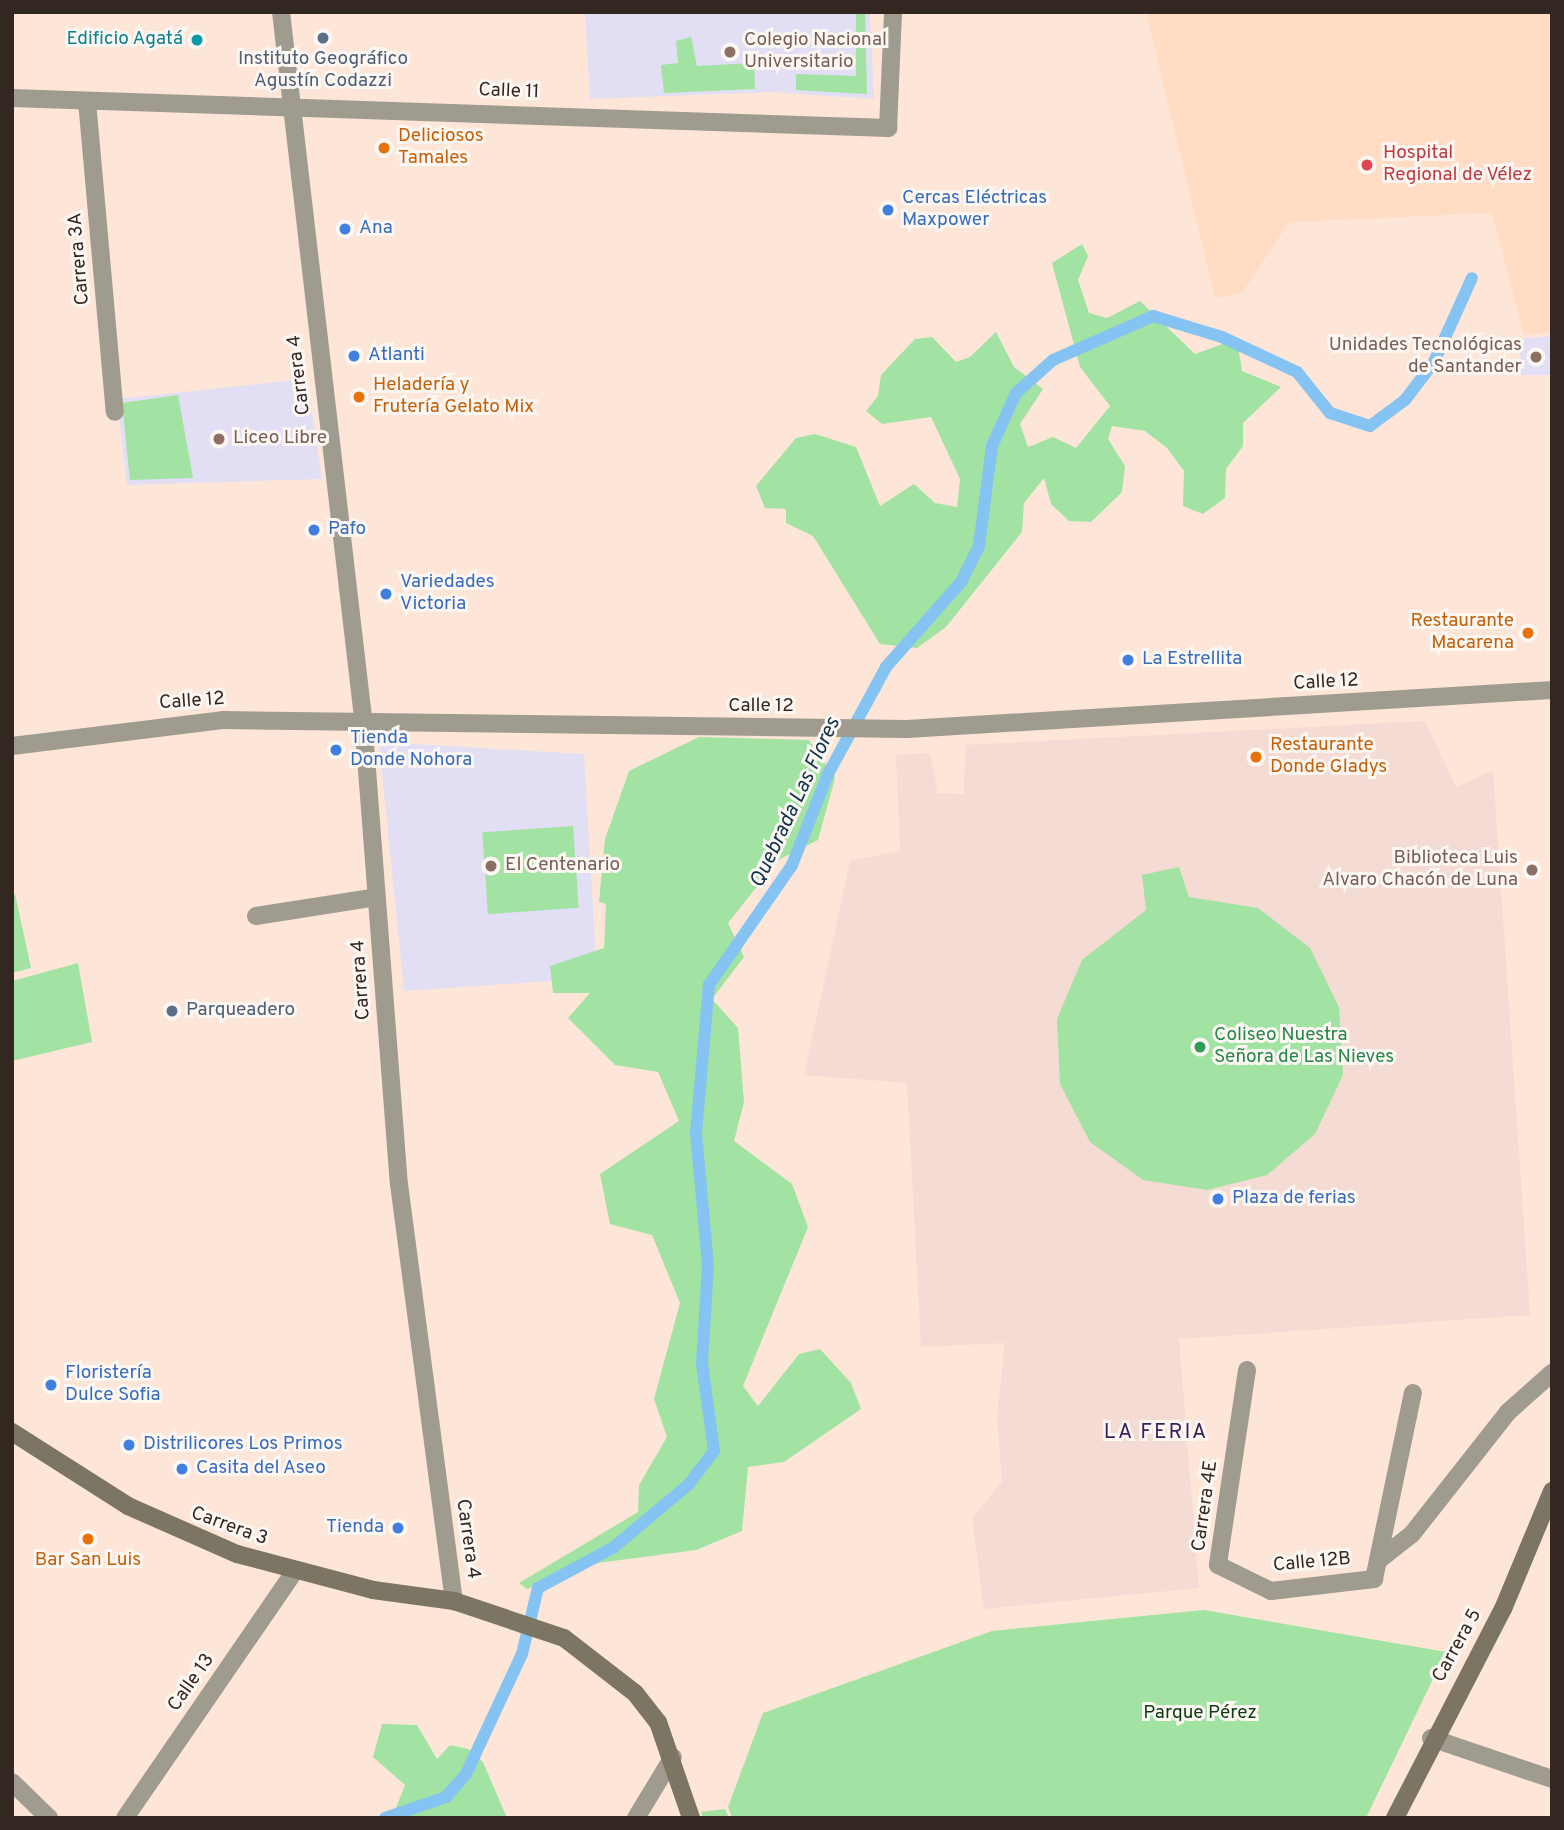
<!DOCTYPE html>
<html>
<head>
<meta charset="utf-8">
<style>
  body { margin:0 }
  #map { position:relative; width:1564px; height:1830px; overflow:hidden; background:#fde6d7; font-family:Overpass,sans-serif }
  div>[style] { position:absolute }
  .commercial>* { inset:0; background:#f4dbd3 }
  .built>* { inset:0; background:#ffdcc3 }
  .education>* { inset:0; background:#e2def4 }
  .green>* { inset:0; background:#a2e2a2; transform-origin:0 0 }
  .stream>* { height:12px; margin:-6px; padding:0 6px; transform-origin:6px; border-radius:6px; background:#85c3f2 }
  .lane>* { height:18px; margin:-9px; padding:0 9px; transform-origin:9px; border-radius:9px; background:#a09b8f }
  .street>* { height:18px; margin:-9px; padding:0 9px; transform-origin:9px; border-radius:9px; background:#a09b8f }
  .secondary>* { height:18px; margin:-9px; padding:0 9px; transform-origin:9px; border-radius:9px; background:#7c7563 }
  .dots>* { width:19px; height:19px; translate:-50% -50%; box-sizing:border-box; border:4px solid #fdf7f3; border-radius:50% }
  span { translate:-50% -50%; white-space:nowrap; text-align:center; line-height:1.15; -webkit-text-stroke:6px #fdf7f3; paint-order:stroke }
  .culture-label { font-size:19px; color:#0d838f }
  .right { translate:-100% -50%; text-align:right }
  .education-label { font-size:19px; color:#785e54 }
  .left { translate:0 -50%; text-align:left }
  .service-label { font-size:19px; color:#4e5e75 }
  .street-label { font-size:19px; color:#332821 }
  .food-label { font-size:19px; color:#c56008 }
  .health-label { font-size:19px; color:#be3a42 }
  .shop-label { font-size:19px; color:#366cbe }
  .leisure-label { font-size:19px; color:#27864d }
  .park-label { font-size:19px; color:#0b3c10 }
  .water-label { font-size:21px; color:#11334b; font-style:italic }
  .neighbourhood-label { font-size:21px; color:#371f59; letter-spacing:2px }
  .frame { position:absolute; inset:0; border:14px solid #332821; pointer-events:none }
</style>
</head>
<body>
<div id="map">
  <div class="commercial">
    <i style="clip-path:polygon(1425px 721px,1456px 787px,1493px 770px,1530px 1315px,1179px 1339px,1199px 1588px,984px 1609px,972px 1519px,1002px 1481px,997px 1416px,1005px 1343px,921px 1347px,907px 1083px,804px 1075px,850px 861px,900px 851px,896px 755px,930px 753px,938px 793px,964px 794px,965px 745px)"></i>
  </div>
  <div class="built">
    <i style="clip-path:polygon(1146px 12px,1552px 12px,1552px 332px,1524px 335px,1492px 213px,1289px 222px,1242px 293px,1215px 298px)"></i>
  </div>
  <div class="education">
    <i style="clip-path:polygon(585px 12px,870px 12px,874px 99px,772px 92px,590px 99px)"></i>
    <i style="clip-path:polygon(1552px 336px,1552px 375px,1518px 375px,1521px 339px)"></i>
    <i style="clip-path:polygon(307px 379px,322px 479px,127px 485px,117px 399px)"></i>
    <i style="clip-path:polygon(379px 742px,584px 754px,597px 978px,404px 991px)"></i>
  </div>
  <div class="green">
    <i style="clip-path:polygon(856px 12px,865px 12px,867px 94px,796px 90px,796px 74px,856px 76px)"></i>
    <i style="clip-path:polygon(691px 37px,697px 66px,754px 63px,755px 89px,664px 93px,661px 65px,678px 63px,676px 41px)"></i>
    <i style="clip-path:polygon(1082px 244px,1088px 256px,1078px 280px,1089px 313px,1107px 318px,1140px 301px,1195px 354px,1237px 339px,1242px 371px,1281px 387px,1243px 423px,1243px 446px,1226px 469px,1225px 498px,1203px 514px,1183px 506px,1184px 471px,1167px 448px,1145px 431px,1112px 426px,1108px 439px,1125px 466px,1122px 492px,1091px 522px,1069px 521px,1051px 504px,1044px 478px,1024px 503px,1022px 532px,946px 627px,917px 648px,880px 644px,813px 536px,786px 523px,786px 509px,765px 508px,756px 486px,796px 438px,815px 434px,856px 447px,880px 506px,914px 484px,935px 503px,957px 507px,960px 479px,931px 417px,882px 424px,866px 411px,878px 396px,881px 375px,915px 339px,932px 337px,956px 362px,970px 357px,996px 332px,1014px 367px,1043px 389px,1020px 424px,1028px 447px,1053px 437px,1076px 448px,1110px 406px,1080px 367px,1052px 263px)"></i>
    <i style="clip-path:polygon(178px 395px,193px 478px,130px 480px,122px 403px)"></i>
    <i style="clip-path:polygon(699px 737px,809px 740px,835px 778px,818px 840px,778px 860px,728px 923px,744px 957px,712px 999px,738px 1028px,744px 1102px,734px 1141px,792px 1184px,808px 1227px,743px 1386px,758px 1406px,799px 1354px,820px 1349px,851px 1383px,861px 1409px,784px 1462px,748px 1467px,742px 1531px,696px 1550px,598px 1563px,527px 1589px,519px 1583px,638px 1512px,639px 1485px,667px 1437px,654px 1399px,680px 1303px,652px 1235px,610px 1224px,600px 1174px,679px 1121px,658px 1072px,615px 1065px,568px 1018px,590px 993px,553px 993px,550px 966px,604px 948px,606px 904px,599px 902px,605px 839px,629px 771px)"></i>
    <i style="left:573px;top:826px;width:82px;height:91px;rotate:86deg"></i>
    <i style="clip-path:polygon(1179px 867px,1189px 897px,1258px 908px,1310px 948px,1339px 1007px,1343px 1075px,1315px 1134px,1267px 1175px,1207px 1190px,1143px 1180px,1090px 1142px,1060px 1084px,1057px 1019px,1082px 960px,1146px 910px,1142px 875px)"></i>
    <i style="clip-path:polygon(15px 894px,31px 968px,12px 973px,12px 895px)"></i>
    <i style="clip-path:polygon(78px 963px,92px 1042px,12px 1061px,12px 981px)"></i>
    <i style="clip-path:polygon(1204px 1610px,1446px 1652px,1366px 1818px,732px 1818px,728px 1807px,763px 1713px,992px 1631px)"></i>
    <i style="clip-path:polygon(382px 1724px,417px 1725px,437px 1759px,450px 1745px,468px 1749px,483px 1762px,507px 1818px,392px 1818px,405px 1785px,373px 1757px)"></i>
    <i style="clip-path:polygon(725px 1809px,729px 1818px,703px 1818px,701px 1812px)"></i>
  </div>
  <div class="stream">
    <i style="left:385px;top:1818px;width:65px;rotate:-19deg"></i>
    <i style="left:446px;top:1797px;width:30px;rotate:-49deg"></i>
    <i style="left:466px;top:1774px;width:132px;rotate:-65deg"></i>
    <i style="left:522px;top:1654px;width:68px;rotate:-76.4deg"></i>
    <i style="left:538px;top:1588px;width:86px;rotate:-28.3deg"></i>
    <i style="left:614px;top:1547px;width:98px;rotate:-40deg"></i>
    <i style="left:689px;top:1484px;width:41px;rotate:-52.9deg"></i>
    <i style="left:714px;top:1451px;width:89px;rotate:-97.8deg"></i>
    <i style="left:702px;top:1363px;width:98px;rotate:-86.5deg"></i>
    <i style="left:708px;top:1265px;width:133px;rotate:-95.2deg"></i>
    <i style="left:696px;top:1133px;width:149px;rotate:-85deg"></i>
    <i style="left:709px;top:985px;width:146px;rotate:-55.3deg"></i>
    <i style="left:792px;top:865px;width:98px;rotate:-68.4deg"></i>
    <i style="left:828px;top:774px;width:122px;rotate:-61.5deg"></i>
    <i style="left:886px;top:667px;width:113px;rotate:-48.6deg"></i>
    <i style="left:961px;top:582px;width:40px;rotate:-63.4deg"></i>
    <i style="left:979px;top:546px;width:101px;rotate:-82.6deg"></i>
    <i style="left:992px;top:446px;width:58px;rotate:-65.6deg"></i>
    <i style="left:1016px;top:393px;width:50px;rotate:-41.7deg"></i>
    <i style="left:1053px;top:360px;width:109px;rotate:-23.7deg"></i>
    <i style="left:1153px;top:316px;width:72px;rotate:16.9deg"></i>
    <i style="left:1222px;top:337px;width:83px;rotate:25deg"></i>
    <i style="left:1297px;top:372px;width:53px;rotate:51.2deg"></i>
    <i style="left:1330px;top:413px;width:42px;rotate:18deg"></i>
    <i style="left:1370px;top:426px;width:44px;rotate:-36.6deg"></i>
    <i style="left:1405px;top:400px;width:48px;rotate:-52.7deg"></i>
    <i style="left:1434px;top:362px;width:92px;rotate:-65.7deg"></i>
  </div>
  <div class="lane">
    <i style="left:256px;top:916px;width:122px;rotate:-8.9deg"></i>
    <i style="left:1247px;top:1370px;width:197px;rotate:98.5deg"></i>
    <i style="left:1218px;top:1565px;width:59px;rotate:26.1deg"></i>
    <i style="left:1271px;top:1591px;width:104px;rotate:-6.6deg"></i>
    <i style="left:1374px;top:1579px;width:190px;rotate:-78.2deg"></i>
    <i style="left:1379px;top:1560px;width:42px;rotate:-38.2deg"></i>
    <i style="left:1412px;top:1534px;width:155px;rotate:-51.8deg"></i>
    <i style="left:1508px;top:1412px;width:59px;rotate:-41.6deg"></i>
  </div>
  <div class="street">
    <i style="left:281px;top:12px;width:711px;rotate:83.37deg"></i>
    <i style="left:363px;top:718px;width:467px;rotate:85.6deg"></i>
    <i style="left:399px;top:1184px;width:421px;rotate:82.5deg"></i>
    <i style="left:12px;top:98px;width:877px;rotate:1.96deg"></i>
    <i style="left:888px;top:128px;width:116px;rotate:-87.5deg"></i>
    <i style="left:87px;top:101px;width:312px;rotate:84.9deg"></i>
    <i style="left:12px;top:746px;width:214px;rotate:-7deg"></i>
    <i style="left:224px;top:720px;width:683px;rotate:0.75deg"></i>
    <i style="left:907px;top:729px;width:646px;rotate:-3.46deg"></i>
    <i style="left:1431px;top:1738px;width:128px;rotate:18.7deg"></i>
    <i style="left:12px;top:1782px;width:52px;rotate:44.2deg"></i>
    <i style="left:125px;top:1818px;width:298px;rotate:-55.5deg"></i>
    <i style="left:636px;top:1818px;width:71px;rotate:-58.8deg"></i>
  </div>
  <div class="secondary">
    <i style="left:12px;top:1432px;width:138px;rotate:32.5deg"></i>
    <i style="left:128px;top:1506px;width:119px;rotate:23.8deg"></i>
    <i style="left:237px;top:1554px;width:141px;rotate:14.8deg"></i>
    <i style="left:373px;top:1590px;width:82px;rotate:7.7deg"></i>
    <i style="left:454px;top:1601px;width:116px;rotate:18.6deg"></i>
    <i style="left:564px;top:1638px;width:90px;rotate:37.8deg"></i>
    <i style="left:635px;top:1693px;width:37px;rotate:52deg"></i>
    <i style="left:658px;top:1722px;width:102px;rotate:71deg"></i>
    <i style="left:1395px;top:1818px;width:235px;rotate:-62.7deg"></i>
    <i style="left:1503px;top:1609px;width:128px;rotate:-67.4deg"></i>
  </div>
  <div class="dots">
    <i style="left:323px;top:38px;background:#5c6f8a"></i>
    <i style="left:197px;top:40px;background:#0f9aa8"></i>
    <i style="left:730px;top:52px;background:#8d6e63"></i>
    <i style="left:384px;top:148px;background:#e8710a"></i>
    <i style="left:1367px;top:165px;background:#e0444e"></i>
    <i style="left:888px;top:210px;background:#3f7fe0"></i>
    <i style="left:345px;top:229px;background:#3f7fe0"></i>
    <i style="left:354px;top:356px;background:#3f7fe0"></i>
    <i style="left:1536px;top:357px;background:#8d6e63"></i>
    <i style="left:359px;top:397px;background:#e8710a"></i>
    <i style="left:219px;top:439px;background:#8d6e63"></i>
    <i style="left:314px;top:530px;background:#3f7fe0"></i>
    <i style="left:386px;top:594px;background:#3f7fe0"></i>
    <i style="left:1528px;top:633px;background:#e8710a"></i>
    <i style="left:1128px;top:660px;background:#3f7fe0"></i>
    <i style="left:336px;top:750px;background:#3f7fe0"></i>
    <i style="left:1256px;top:757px;background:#e8710a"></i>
    <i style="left:491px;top:866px;background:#8d6e63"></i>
    <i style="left:1532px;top:870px;background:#8d6e63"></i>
    <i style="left:172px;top:1011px;background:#5c6f8a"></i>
    <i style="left:1200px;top:1047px;background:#2e9e5b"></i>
    <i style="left:1218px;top:1199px;background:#3f7fe0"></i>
    <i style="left:51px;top:1385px;background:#3f7fe0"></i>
    <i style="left:129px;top:1445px;background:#3f7fe0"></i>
    <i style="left:182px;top:1469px;background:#3f7fe0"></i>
    <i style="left:398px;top:1528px;background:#3f7fe0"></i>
    <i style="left:88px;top:1539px;background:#e8710a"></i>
  </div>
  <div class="culture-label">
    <span class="right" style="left:183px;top:40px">Edificio Agatá</span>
  </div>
  <div class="education-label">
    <span class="left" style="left:744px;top:52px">Colegio Nacional<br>Universitario</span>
    <span class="right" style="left:1522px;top:357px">Unidades Tecnológicas<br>de Santander</span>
    <span class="left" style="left:233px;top:439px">Liceo Libre</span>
    <span class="right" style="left:1518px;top:870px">Biblioteca Luis<br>Alvaro Chacón de Luna</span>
    <span class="left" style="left:505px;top:866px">El Centenario</span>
  </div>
  <div class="service-label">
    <span style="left:323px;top:71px">Instituto Geográfico<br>Agustín Codazzi</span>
    <span class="left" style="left:186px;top:1011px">Parqueadero</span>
  </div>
  <div class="street-label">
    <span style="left:509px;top:92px;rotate:2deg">Calle 11</span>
    <span style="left:80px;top:259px;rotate:-95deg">Carrera 3A</span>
    <span style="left:300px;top:375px;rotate:-97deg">Carrera 4</span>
    <span style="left:1326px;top:683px;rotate:-3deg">Calle 12</span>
    <span style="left:192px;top:702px;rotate:-4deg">Calle 12</span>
    <span style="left:761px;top:707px">Calle 12</span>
    <span style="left:362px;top:980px;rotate:-94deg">Carrera 4</span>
    <span style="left:1206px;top:1506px;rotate:-82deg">Carrera 4E</span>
    <span style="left:229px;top:1527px;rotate:20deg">Carrera 3</span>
    <span style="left:467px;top:1539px;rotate:82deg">Carrera 4</span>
    <span style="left:1312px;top:1563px;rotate:-5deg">Calle 12B</span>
    <span style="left:1458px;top:1646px;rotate:-61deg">Carrera 5</span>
    <span style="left:192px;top:1683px;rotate:-55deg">Calle 13</span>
  </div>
  <div class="food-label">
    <span class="left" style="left:398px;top:148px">Deliciosos<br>Tamales</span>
    <span class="left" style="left:373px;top:397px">Heladería y<br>Frutería Gelato Mix</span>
    <span class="right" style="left:1514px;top:633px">Restaurante<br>Macarena</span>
    <span class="left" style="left:1270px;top:757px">Restaurante<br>Donde Gladys</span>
    <span style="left:88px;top:1561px">Bar San Luis</span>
  </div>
  <div class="health-label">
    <span class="left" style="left:1383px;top:165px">Hospital<br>Regional de Vélez</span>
  </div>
  <div class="shop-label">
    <span class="left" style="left:902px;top:210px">Cercas Eléctricas<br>Maxpower</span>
    <span class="left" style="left:359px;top:229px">Ana</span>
    <span class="left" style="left:368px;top:356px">Atlanti</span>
    <span class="left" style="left:328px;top:530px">Pafo</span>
    <span class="left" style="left:400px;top:594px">Variedades<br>Victoria</span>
    <span class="left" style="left:1142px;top:660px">La Estrellita</span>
    <span class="left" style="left:350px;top:750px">Tienda<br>Donde Nohora</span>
    <span class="left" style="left:1232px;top:1199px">Plaza de ferias</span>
    <span class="left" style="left:65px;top:1385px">Floristería<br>Dulce Sofia</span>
    <span class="left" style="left:143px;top:1445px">Distrilicores Los Primos</span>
    <span class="left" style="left:196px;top:1469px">Casita del Aseo</span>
    <span class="right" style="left:384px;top:1528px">Tienda</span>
  </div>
  <div class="leisure-label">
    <span class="left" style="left:1214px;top:1047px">Coliseo Nuestra<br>Señora de Las Nieves</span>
  </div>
  <div class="park-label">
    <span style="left:1200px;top:1714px">Parque Pérez</span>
  </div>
  <div class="water-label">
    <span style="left:796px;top:803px;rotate:-65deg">Quebrada Las Flores</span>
  </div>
  <div class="neighbourhood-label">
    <span style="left:1156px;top:1433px">LA FERIA</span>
  </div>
  <div class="frame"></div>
</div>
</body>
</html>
